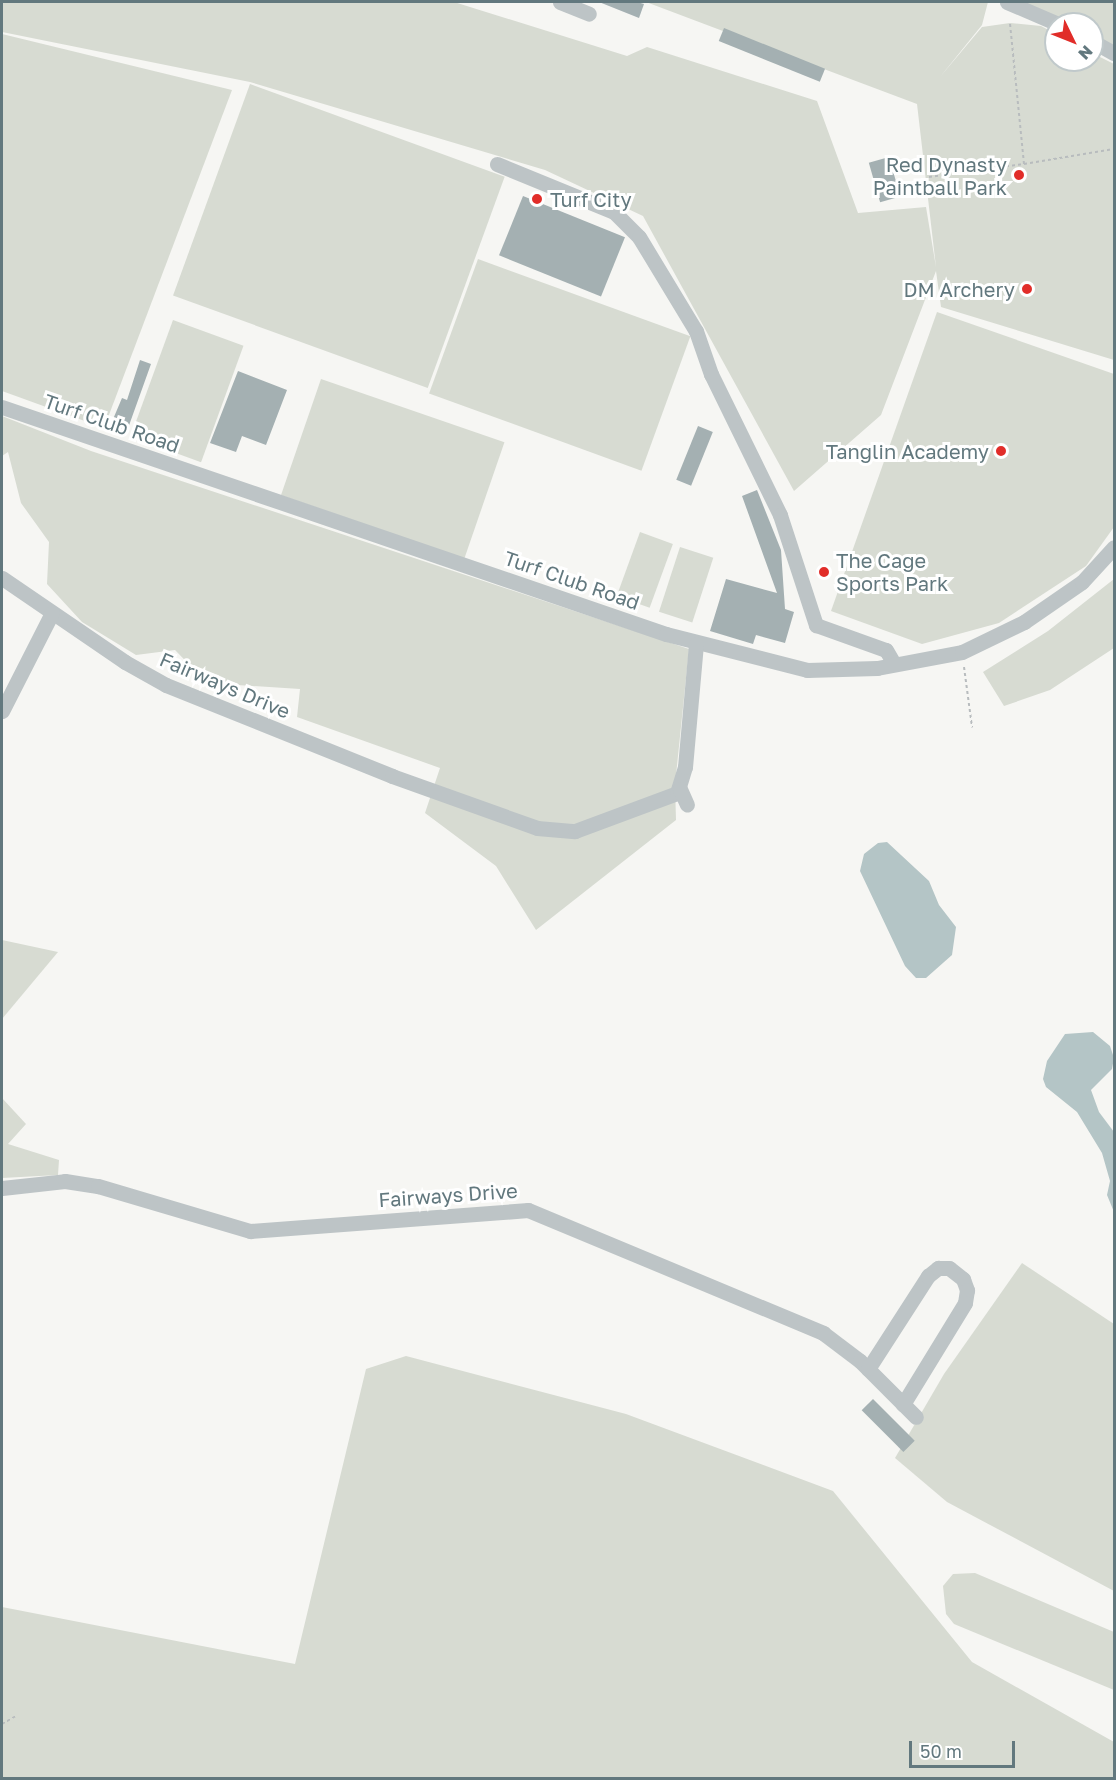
<!DOCTYPE html>
<html>
<head>
<meta charset="utf-8">
<style>
  body { margin:0 }
  #map { position:relative; width:1116px; height:1780px; overflow:hidden; background:#f6f6f3; font-family:"Golos Text",sans-serif }
  div>[style] { position:absolute }
  .green>* { inset:0; background:#d7dbd2; transform-origin:0 0 }
  .water>* { inset:0; background:#b4c5c6 }
  .building>* { inset:0; background:#a4b0b2; transform-origin:0 0 }
  .path>* { height:2px; margin-top:-1px; transform-origin:0; background:repeating-linear-gradient(90deg,#b8bcbe 0 3px,transparent 0 6px) }
  .minor>* { height:15px; margin:-7.5px; padding:0 7.5px; transform-origin:7.5px; border-radius:7.5px; background:#bdc4c6 }
  .dots>* { width:16px; height:16px; translate:-50% -50%; box-sizing:border-box; border:3px solid #fff; border-radius:50% }
  span { translate:-50% -50%; white-space:nowrap; text-align:center; line-height:1.15; -webkit-text-stroke:6px #fff; paint-order:stroke }
  .poi-label { font-size:20px; color:#62787e }
  .right { translate:-100% -50%; text-align:right }
  .left { translate:0 -50%; text-align:left }
  .street-label { font-size:20px; color:#62787e }
  .frame { position:absolute; inset:0; border:3px solid #62787e; pointer-events:none }
  .north { position:absolute; left:1044px; top:12px; width:60px; height:60px; box-sizing:border-box; background:#fff; border:2px solid #c0c9cb; border-radius:50%; rotate:133deg; font-size:16px; font-weight:700; line-height:24px; text-align:center; color:#62787e }
  .north::after { content:''; display:block; margin:auto; width:21px; height:27px; background:#e12d29; clip-path:polygon(50% 0,100% 100%,50% 72%,0 100%) }
  .scale { position:absolute; left:909px; top:1741px; width:106px; height:27px; box-sizing:border-box; border:3px solid #62787e; border-top:0; padding-left:8px; font-size:18px; line-height:21px; white-space:nowrap; color:#62787e; -webkit-text-stroke:4px #fff; paint-order:stroke }
</style>
</head>
<body>
<div id="map">
  <div class="green">
    <i style="clip-path:polygon(2px 2px,454px 2px,627px 56px,647px 47px,817px 101px,858px 213px,926px 207px,936px 267px,917px 104px,646px 2px,988px 2px,982px 25px,940px 77px,982px 27px,1010px 23px,1041px 26px,1056px 34px,1056px 60px,1092px 60px,1092px 53px,1114px 64px,1114px 360px,941px 307px,936px 271px,881px 415px,794px 491px,643px 216px,545px 170px,250px 82px,2px 32px)"></i>
    <i style="clip-path:polygon(1014px 2px,1114px 2px,1114px 47px,1092px 35px,1092px 24px,1071px 24px)"></i>
    <i style="clip-path:polygon(2px 34px,232px 90px,104px 428px,2px 391px)"></i>
    <i style="left:250px;top:84px;width:271px;height:225px;rotate:20deg"></i>
    <i style="left:478px;top:259px;width:226px;height:143px;rotate:20deg"></i>
    <i style="clip-path:polygon(937px 312px,1114px 374px,1114px 527px,1086px 566px,999px 623px,922px 644px,831px 611px)"></i>
    <i style="left:173px;top:320px;width:75px;height:124px;rotate:20deg"></i>
    <i style="left:321px;top:379px;width:194px;height:123px;rotate:19deg"></i>
    <i style="clip-path:polygon(2px 416px,91px 451px,689px 649px,675px 785px,676px 820px,536px 930px,496px 866px,425px 813px,440px 768px,297px 717px,300px 689px,207px 683px,175px 650px,136px 655px,82px 622px,47px 584px,49px 542px,21px 503px,8px 452px,2px 456px)"></i>
    <i style="left:640px;top:532px;width:35px;height:68px;rotate:20deg"></i>
    <i style="left:680px;top:547px;width:35px;height:68px;rotate:18deg"></i>
    <i style="clip-path:polygon(1114px 579px,1114px 648px,1050px 690px,1004px 706px,983px 672px,1048px 631px)"></i>
    <i style="clip-path:polygon(2px 940px,58px 952px,2px 1019px)"></i>
    <i style="clip-path:polygon(2px 1098px,26px 1124px,8px 1144px,59px 1160px,58px 1175px,2px 1178px)"></i>
    <i style="clip-path:polygon(1022px 1263px,1114px 1324px,1114px 1591px,947px 1502px,895px 1458px,944px 1374px)"></i>
    <i style="clip-path:polygon(406px 1356px,626px 1414px,833px 1491px,972px 1662px,1114px 1742px,1114px 1778px,2px 1778px,2px 1607px,295px 1664px,366px 1369px)"></i>
    <i style="clip-path:polygon(975px 1573px,1114px 1632px,1114px 1690px,954px 1624px,946px 1614px,943px 1586px,953px 1574px)"></i>
  </div>
  <div class="water">
    <i style="clip-path:polygon(887px 842px,929px 881px,939px 905px,956px 927px,952px 955px,926px 978px,916px 978px,905px 966px,860px 871px,864px 854px,878px 843px)"></i>
    <i style="clip-path:polygon(1093px 1032px,1110px 1046px,1114px 1058px,1112px 1069px,1091px 1090px,1099px 1112px,1114px 1132px,1114px 1212px,1107px 1195px,1110px 1181px,1102px 1153px,1077px 1112px,1046px 1087px,1043px 1079px,1047px 1061px,1065px 1034px)"></i>
  </div>
  <div class="building">
    <i style="clip-path:polygon(599px 2px,637px 2px,644px 4px,639px 18px)"></i>
    <i style="left:724px;top:28px;width:109px;height:14px;rotate:22deg"></i>
    <i style="left:889px;top:157px;width:41px;height:21px;rotate:74deg"></i>
    <i style="left:523px;top:196px;width:110px;height:64px;rotate:22deg"></i>
    <i style="clip-path:polygon(140px 360px,151px 364px,127px 431px,111px 424px,122px 398px,127px 400px)"></i>
    <i style="clip-path:polygon(238px 371px,287px 390px,266px 445px,242px 436px,236px 452px,210px 443px)"></i>
    <i style="left:698px;top:426px;width:16px;height:58px;rotate:22deg"></i>
    <i style="clip-path:polygon(757px 490px,781px 550px,785px 609px,794px 612px,785px 643px,756px 635px,753px 644px,710px 631px,726px 579px,777px 593px,742px 496px)"></i>
    <i style="left:873px;top:1399px;width:59px;height:16px;rotate:45deg"></i>
  </div>
  <div class="path">
    <i style="left:1024px;top:164px;width:91px;rotate:-9.5deg"></i>
    <i style="left:929px;top:177px;width:96px;rotate:-7.8deg"></i>
    <i style="left:1024px;top:164px;width:142px;rotate:-95.7deg"></i>
    <i style="left:964px;top:667px;width:61px;rotate:82.4deg"></i>
    <i style="left:2px;top:1724px;width:16px;rotate:-30deg"></i>
  </div>
  <div class="minor">
    <i style="left:560px;top:2px;width:31px;rotate:22deg"></i>
    <i style="left:1007px;top:2px;width:56px;rotate:23.3deg"></i>
    <i style="left:1092px;top:41px;width:25px;rotate:29deg"></i>
    <i style="left:497px;top:164px;width:126px;rotate:22.3deg"></i>
    <i style="left:614px;top:212px;width:35px;rotate:45deg"></i>
    <i style="left:639px;top:237px;width:110px;rotate:58.8deg"></i>
    <i style="left:696px;top:331px;width:46px;rotate:70.8deg"></i>
    <i style="left:711px;top:374px;width:157px;rotate:63.9deg"></i>
    <i style="left:780px;top:515px;width:116px;rotate:71.9deg"></i>
    <i style="left:816px;top:625px;width:74px;rotate:19.7deg"></i>
    <i style="left:886px;top:650px;width:16px;rotate:60deg"></i>
    <i style="left:2px;top:407px;width:702px;rotate:18.87deg"></i>
    <i style="left:666px;top:634px;width:146px;rotate:14.3deg"></i>
    <i style="left:807px;top:670px;width:70px;rotate:-1.6deg"></i>
    <i style="left:877px;top:668px;width:86px;rotate:-10.7deg"></i>
    <i style="left:962px;top:652px;width:69px;rotate:-25.8deg"></i>
    <i style="left:1024px;top:622px;width:70px;rotate:-34.6deg"></i>
    <i style="left:1082px;top:582px;width:47px;rotate:-47.6deg"></i>
    <i style="left:2px;top:578px;width:149px;rotate:34.3deg"></i>
    <i style="left:125px;top:662px;width:47px;rotate:29.3deg"></i>
    <i style="left:166px;top:685px;width:244px;rotate:21.9deg"></i>
    <i style="left:392px;top:776px;width:154px;rotate:19.7deg"></i>
    <i style="left:537px;top:828px;width:38px;rotate:5deg"></i>
    <i style="left:575px;top:831px;width:109px;rotate:-20.4deg"></i>
    <i style="left:677px;top:793px;width:27px;rotate:-73deg"></i>
    <i style="left:685px;top:767px;width:123px;rotate:-84.9deg"></i>
    <i style="left:2px;top:711px;width:110px;rotate:-63deg"></i>
    <i style="left:680px;top:789px;width:17px;rotate:66deg"></i>
    <i style="left:2px;top:1188px;width:63px;rotate:-6.3deg"></i>
    <i style="left:65px;top:1181px;width:33px;rotate:9deg"></i>
    <i style="left:98px;top:1186px;width:159px;rotate:16.5deg"></i>
    <i style="left:250px;top:1231px;width:279px;rotate:-4.3deg"></i>
    <i style="left:528px;top:1210px;width:320px;rotate:22.6deg"></i>
    <i style="left:823px;top:1333px;width:46px;rotate:37.1deg"></i>
    <i style="left:860px;top:1361px;width:79px;rotate:45deg"></i>
    <i style="left:868px;top:1369px;width:111px;rotate:-57.2deg"></i>
    <i style="left:928px;top:1276px;width:13px;rotate:-39deg"></i>
    <i style="left:938px;top:1268px;width:11px"></i>
    <i style="left:949px;top:1268px;width:18px;rotate:38deg"></i>
    <i style="left:963px;top:1279px;width:12px;rotate:70deg"></i>
    <i style="left:967px;top:1290px;width:13px;rotate:99deg"></i>
    <i style="left:965px;top:1303px;width:119px;rotate:121.5deg"></i>
  </div>
  <div class="dots">
    <i style="left:1019px;top:175px;background:#e12d29"></i>
    <i style="left:537px;top:199px;background:#e12d29"></i>
    <i style="left:1027px;top:289px;background:#e12d29"></i>
    <i style="left:1001px;top:451px;background:#e12d29"></i>
    <i style="left:824px;top:572px;background:#e12d29"></i>
  </div>
  <div class="poi-label">
    <span class="right" style="left:1007px;top:176px">Red Dynasty<br>Paintball Park</span>
    <span class="left" style="left:550px;top:199px">Turf City</span>
    <span class="right" style="left:1015px;top:289px">DM Archery</span>
    <span class="right" style="left:989px;top:451px">Tanglin Academy</span>
    <span class="left" style="left:836px;top:572px">The Cage<br>Sports Park</span>
  </div>
  <div class="street-label">
    <span style="left:112px;top:423px;rotate:19deg">Turf Club Road</span>
    <span style="left:572px;top:580px;rotate:19deg">Turf Club Road</span>
    <span style="left:225px;top:685px;rotate:23deg">Fairways Drive</span>
    <span style="left:448px;top:1195px;rotate:-4deg">Fairways Drive</span>
  </div>
  <div class="frame"></div>
  <div class="north">N</div>
  <div class="scale">50 m</div>
</div>
</body>
</html>
